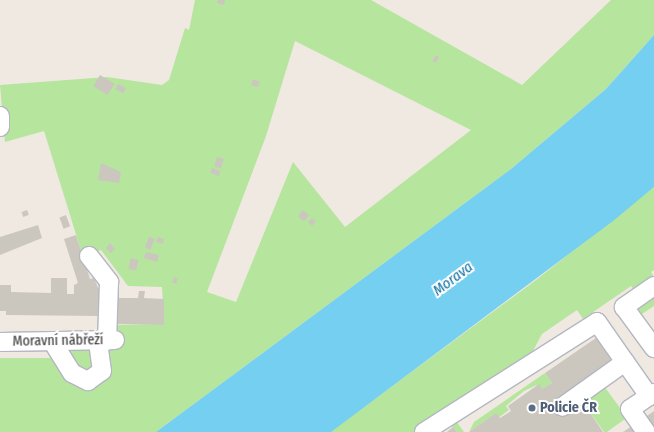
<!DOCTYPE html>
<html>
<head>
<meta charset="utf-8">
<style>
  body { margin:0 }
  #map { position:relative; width:654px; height:432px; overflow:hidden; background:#efe9e1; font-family:"Fira Sans Condensed",sans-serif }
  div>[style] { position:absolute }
  .green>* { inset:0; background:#b6e59e; transform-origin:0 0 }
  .water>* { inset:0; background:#75cff0 }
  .building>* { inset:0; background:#cbc7bf; transform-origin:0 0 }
  .roads { filter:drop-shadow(1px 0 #b4b7c1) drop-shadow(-1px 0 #b4b7c1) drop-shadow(0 1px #b4b7c1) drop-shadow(0 -1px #b4b7c1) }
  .minor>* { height:18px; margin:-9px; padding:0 9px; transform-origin:9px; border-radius:9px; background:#fff }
  .dots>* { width:11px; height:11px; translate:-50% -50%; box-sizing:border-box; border:2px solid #fff; border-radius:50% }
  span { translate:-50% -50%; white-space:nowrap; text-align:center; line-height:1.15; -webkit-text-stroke:4px #fff; paint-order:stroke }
  .street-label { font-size:14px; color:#2e2e2e }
  .service-label { font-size:14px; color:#4e5e75; font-weight:700 }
  .left { translate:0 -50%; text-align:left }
  .water-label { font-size:15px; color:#0d6fa3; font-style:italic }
</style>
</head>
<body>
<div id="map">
  <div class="green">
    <i style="clip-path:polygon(evenodd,195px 0,371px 0,522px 85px,611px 0,654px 0,654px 35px,606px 89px,511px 169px,156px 432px,0 432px,0 358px,54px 358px,55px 348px,117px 347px,118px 325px,164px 324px,162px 287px,128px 286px,101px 250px,83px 257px,44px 131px,5px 142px,0 85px,107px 77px,162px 85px,169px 80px,185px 28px,189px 30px,195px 0,295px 41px,471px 130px,345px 227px,293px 162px,236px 302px,207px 292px,266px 136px,295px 41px)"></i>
    <i style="clip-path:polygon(654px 187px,654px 270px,651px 272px,654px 277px,637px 294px,631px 286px,583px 319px,577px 310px,542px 334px,528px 360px,416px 432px,330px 432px,536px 280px)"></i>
    <i style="clip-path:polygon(654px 290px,654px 306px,639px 316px,632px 306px)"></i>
    <i style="clip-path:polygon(545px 373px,552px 383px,541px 390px,537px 385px,524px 391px,506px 406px,509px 410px,498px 418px,495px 414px,469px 432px,474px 422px)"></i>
    <i style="left:604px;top:386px;width:39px;height:27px;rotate:54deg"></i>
    <i style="clip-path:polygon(456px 421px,464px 432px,457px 432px,451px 425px)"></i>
  </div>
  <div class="water">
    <i style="clip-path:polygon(654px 35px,654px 187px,613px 221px,331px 432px,156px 432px,511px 169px,606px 89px)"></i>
  </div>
  <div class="building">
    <i style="clip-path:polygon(218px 0,225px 0,224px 5px,217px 3px)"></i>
    <i style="clip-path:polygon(436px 55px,439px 57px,436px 63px,432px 61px)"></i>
    <i style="left:100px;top:75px;width:17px;height:13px;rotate:31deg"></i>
    <i style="clip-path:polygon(253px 79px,260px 82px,258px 87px,251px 85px)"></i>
    <i style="left:118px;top:84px;width:9px;height:6px;rotate:27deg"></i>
    <i style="left:217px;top:157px;width:7px;height:10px;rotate:16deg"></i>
    <i style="clip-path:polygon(101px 163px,121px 172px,119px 183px,98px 180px)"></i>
    <i style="left:212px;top:168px;width:9px;height:5px;rotate:21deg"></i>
    <i style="left:27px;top:210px;width:5px;height:6px;rotate:68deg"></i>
    <i style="left:303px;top:210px;width:8px;height:8px;rotate:40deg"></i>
    <i style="left:66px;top:215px;width:12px;height:7px;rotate:70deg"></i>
    <i style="clip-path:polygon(312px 218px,316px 221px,312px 226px,308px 222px)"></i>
    <i style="clip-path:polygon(38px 225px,42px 238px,0 255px,0 237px)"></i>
    <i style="clip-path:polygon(76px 235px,90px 279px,94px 278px,99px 290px,98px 316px,6px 315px,6px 311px,0 311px,0 285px,11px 285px,11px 292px,51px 293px,51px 278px,67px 278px,67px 294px,74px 294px,74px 285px,78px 283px,64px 239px)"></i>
    <i style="clip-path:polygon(149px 237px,155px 239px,150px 250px,145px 247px)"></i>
    <i style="clip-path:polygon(158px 237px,164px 239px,163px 244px,156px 242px)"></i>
    <i style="clip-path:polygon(110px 243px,115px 249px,111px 253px,106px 248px)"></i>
    <i style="clip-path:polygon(146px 252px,159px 255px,157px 262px,144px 258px)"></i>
    <i style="left:131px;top:258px;width:8px;height:11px;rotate:14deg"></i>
    <i style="left:174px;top:277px;width:4px;height:6px;rotate:14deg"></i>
    <i style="clip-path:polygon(139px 291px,145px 291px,144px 298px,164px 299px,164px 325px,118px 324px,118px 298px,138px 298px)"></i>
    <i style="clip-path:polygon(596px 338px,614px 364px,553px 406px,560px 416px,582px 401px,603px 432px,469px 432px,496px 413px,500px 418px,511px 411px,508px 406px,539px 384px,542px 389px,552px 383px,545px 373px)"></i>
    <i style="clip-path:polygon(654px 411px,654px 432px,644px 418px)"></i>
    <i style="clip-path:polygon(635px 424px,640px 432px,623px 432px)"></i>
    <i style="clip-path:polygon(453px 427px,457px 432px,447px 432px)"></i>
  </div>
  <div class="roads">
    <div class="minor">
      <i style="left:0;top:116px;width:11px;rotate:90deg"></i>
      <i style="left:89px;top:256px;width:33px;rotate:52deg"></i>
      <i style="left:109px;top:282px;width:59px;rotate:91.9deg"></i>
      <i style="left:654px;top:286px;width:37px;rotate:145deg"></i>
      <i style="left:624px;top:307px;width:51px;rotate:53.8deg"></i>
      <i style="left:52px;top:341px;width:38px;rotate:58deg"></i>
      <i style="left:72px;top:373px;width:18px;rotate:27deg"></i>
      <i style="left:88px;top:381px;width:17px;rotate:-36deg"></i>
      <i style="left:102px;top:371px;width:30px;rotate:-98deg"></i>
      <i style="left:0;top:342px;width:115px;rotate:-1deg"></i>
      <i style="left:625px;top:362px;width:42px;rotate:54.8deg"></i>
      <i style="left:649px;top:396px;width:6px;rotate:-31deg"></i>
      <i style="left:424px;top:432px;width:205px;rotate:-32.4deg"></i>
      <i style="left:597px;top:322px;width:49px;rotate:55deg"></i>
      <i style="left:625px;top:362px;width:77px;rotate:144.5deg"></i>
      <i style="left:646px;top:432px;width:28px;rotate:-125deg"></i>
      <i style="left:630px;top:409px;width:23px;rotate:-34deg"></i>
    </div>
  </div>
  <div class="dots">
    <i style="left:532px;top:408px;background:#5c6f8a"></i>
  </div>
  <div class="street-label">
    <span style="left:58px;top:341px;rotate:-1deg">Moravní nábřeží</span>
  </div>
  <div class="service-label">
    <span class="left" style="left:540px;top:408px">Policie ČR</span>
  </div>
  <div class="water-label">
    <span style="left:453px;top:279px;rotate:-37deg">Morava</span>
  </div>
</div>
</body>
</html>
